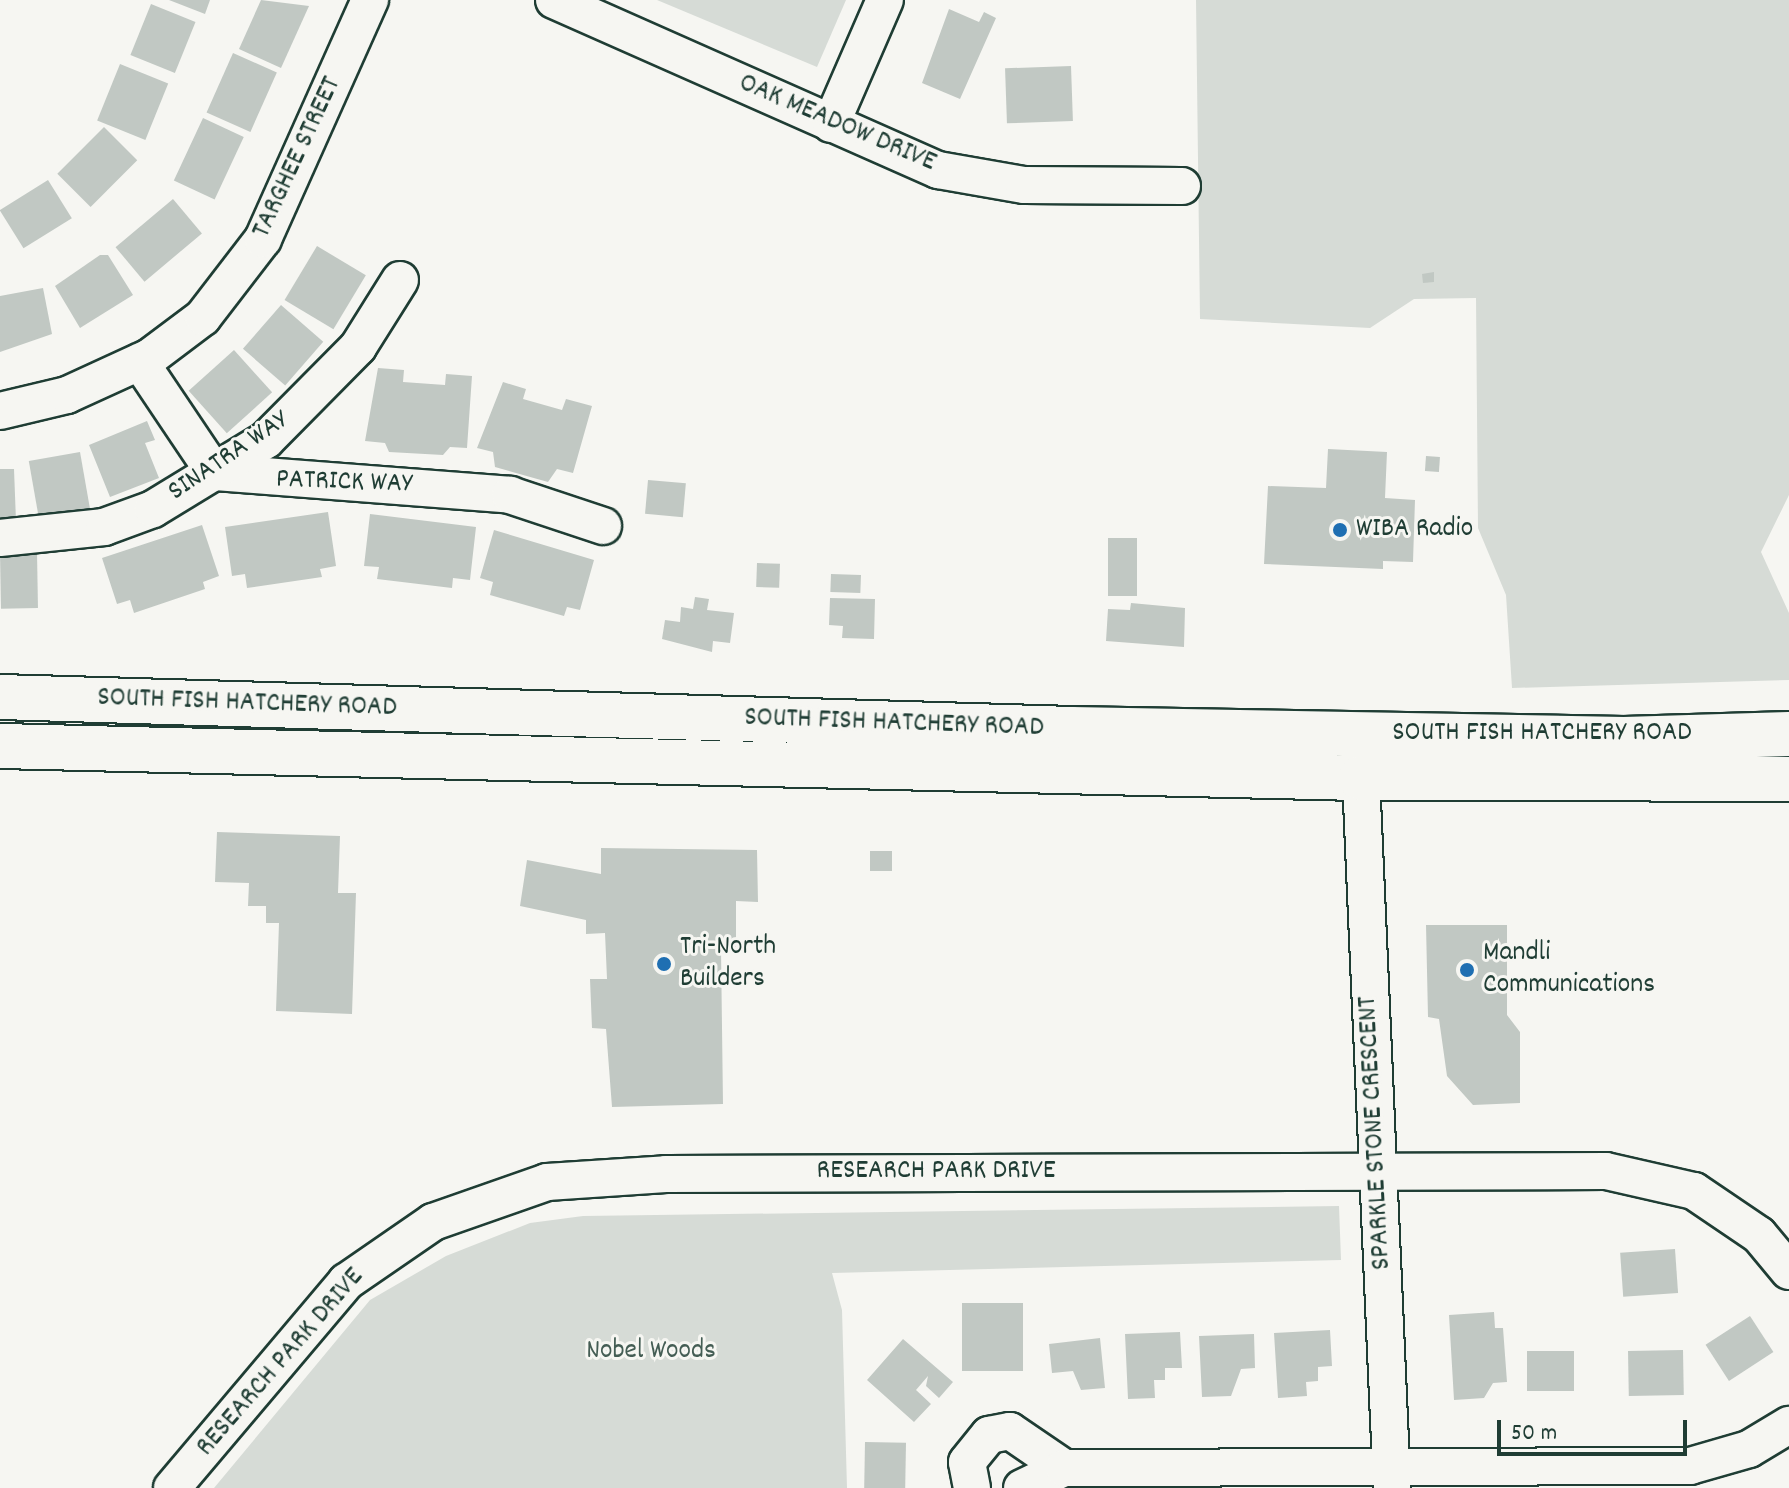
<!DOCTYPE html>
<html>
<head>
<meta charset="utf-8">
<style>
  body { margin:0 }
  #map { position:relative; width:1789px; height:1488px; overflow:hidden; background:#f6f6f2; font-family:Dekko,sans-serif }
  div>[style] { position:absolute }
  .green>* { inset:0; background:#d6dbd6 }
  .building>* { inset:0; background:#c1c8c3; transform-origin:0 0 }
  .roads { filter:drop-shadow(2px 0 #1f3d34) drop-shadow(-2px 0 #1f3d34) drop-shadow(0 2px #1f3d34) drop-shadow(0 -2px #1f3d34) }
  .minor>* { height:36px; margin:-18px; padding:0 18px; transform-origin:18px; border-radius:18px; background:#f6f6f2 }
  .major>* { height:44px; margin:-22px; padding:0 22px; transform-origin:22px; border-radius:22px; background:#f6f6f2 }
  .dots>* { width:22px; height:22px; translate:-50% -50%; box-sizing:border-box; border:4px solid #f6f6f2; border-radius:50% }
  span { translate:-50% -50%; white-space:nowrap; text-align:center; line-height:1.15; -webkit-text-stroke:6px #f6f6f2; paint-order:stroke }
  .street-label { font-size:28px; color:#1f3d34 }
  .poi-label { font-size:28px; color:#1f3d34 }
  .left { translate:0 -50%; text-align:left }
  .park-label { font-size:28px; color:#445d54 }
  .scale { position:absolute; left:1497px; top:1420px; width:190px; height:36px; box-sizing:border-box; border:4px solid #1f3d34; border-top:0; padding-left:10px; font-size:24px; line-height:28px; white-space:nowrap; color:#1f3d34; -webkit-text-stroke:6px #f6f6f2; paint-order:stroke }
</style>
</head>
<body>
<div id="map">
  <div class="green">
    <i style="clip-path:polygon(657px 0,846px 0,817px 67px)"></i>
    <i style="clip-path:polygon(1196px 0,1789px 0,1789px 495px,1761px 552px,1789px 613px,1789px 680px,1512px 688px,1506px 595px,1478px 528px,1476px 298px,1414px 299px,1370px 328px,1200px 319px)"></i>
    <i style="clip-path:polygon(1339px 1206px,1341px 1260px,832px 1273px,842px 1310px,847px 1488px,214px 1488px,370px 1300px,446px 1256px,530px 1223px,583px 1216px)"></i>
  </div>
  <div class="building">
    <i style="clip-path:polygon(169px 0,210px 0,205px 14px)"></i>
    <i style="clip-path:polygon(261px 0,309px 6px,281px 68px,239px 49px)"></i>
    <i style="left:151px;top:4px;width:48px;height:55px;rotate:22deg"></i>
    <i style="clip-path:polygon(949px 9px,979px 22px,984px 12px,996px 18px,960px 99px,922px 83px)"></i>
    <i style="left:233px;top:53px;width:48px;height:65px;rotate:24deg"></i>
    <i style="left:120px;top:64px;width:52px;height:61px;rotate:22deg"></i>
    <i style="left:1071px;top:66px;width:55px;height:66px;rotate:88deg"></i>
    <i style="left:203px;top:118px;width:45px;height:69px;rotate:25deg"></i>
    <i style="left:104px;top:127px;width:47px;height:66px;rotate:45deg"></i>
    <i style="left:48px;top:180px;width:45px;height:57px;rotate:58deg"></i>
    <i style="left:173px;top:199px;width:45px;height:75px;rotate:50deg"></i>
    <i style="left:317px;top:246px;width:57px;height:63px;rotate:31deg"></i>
    <i style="clip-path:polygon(100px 255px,108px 255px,133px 295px,80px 328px,55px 286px)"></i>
    <i style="clip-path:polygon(1434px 272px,1434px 282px,1423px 283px,1422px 274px)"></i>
    <i style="clip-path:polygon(43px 288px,52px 334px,0 352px,0 296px)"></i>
    <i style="left:281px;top:305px;width:56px;height:58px;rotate:41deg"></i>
    <i style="left:234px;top:350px;width:57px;height:61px;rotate:48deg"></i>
    <i style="clip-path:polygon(378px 368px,404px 370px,403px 382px,445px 385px,446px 374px,472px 376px,467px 448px,450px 447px,443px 455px,389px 452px,385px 443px,365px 441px)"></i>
    <i style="clip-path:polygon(503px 382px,526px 389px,523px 399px,562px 410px,566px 399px,592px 406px,573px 473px,557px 469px,548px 482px,495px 467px,493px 452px,477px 448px)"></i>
    <i style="clip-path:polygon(147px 421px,155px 440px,145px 443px,159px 478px,110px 497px,89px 445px)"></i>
    <i style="clip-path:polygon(1328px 449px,1387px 452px,1385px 498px,1415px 500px,1413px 562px,1383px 561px,1383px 569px,1264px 564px,1268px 486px,1326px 488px)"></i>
    <i style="left:80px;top:452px;width:57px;height:52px;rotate:80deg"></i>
    <i style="left:1426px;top:456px;width:14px;height:15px;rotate:4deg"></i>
    <i style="clip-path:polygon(0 469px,14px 469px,16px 521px,0 522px)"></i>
    <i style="left:648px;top:480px;width:38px;height:34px;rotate:5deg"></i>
    <i style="clip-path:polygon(328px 512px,336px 566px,320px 569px,322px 577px,247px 588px,245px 574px,232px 576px,225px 527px)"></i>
    <i style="clip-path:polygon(370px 514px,476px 527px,470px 580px,453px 578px,452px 588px,377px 579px,379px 567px,364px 566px)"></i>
    <i style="clip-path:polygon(202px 525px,219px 576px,203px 582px,205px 589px,134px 613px,130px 600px,117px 604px,102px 558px)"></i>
    <i style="clip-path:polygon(494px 530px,594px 560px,580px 610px,567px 607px,564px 616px,490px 595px,493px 582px,480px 578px)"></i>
    <i style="left:1108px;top:538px;width:29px;height:58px"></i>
    <i style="left:37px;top:552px;width:56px;height:37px;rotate:89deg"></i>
    <i style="left:757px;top:563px;width:23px;height:24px;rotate:2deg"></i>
    <i style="left:831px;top:574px;width:30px;height:18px;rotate:2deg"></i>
    <i style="clip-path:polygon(695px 597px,709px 599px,707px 610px,734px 613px,730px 643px,713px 641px,712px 652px,662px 639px,665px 620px,680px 622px,681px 607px,693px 609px)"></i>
    <i style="clip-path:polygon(830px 598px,875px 599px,874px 639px,842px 638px,843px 626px,829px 625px)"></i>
    <i style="clip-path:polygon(1131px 603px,1185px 608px,1184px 647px,1106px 641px,1108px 609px,1130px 610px)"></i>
    <i style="clip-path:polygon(217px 832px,340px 836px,338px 893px,356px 893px,352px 1014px,276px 1011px,279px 923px,266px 923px,266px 906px,248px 906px,249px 883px,215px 882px)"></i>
    <i style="clip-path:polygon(601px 848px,757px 850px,758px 902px,736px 901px,736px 949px,721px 949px,723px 1104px,612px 1107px,606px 1029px,592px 1028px,590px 979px,607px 979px,605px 933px,586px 934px,586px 920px,520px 906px,527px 860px,601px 874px)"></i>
    <i style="left:870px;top:851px;width:22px;height:20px"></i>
    <i style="clip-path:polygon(1426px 925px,1507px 925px,1507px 1015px,1520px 1032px,1520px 1103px,1473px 1105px,1447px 1076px,1439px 1019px,1428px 1017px)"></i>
    <i style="left:1675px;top:1249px;width:44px;height:55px;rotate:86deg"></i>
    <i style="left:962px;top:1303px;width:61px;height:68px"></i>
    <i style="clip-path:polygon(1494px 1312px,1495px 1328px,1503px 1328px,1507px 1382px,1493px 1383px,1484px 1398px,1454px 1400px,1449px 1315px)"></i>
    <i style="left:1750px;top:1316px;width:43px;height:53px;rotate:57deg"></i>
    <i style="clip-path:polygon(1330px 1330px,1332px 1366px,1318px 1367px,1318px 1381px,1306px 1382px,1307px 1396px,1278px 1398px,1274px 1333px)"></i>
    <i style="clip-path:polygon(1180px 1332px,1182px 1368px,1165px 1368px,1165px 1380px,1154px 1380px,1155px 1398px,1128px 1399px,1125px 1334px)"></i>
    <i style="clip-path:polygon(1254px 1334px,1255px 1368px,1241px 1369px,1231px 1396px,1202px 1397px,1199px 1336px)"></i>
    <i style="clip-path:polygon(1100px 1338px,1105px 1388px,1081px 1390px,1073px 1371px,1052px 1373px,1049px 1344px)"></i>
    <i style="clip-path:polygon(903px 1339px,953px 1382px,939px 1398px,926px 1386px,928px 1376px,916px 1390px,931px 1404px,914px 1422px,867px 1380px)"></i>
    <i style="left:1683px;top:1350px;width:45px;height:55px;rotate:89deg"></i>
    <i style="left:1527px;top:1351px;width:47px;height:40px"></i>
    <i style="left:865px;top:1442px;width:41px;height:46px;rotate:1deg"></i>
  </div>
  <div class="roads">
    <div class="minor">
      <i style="left:554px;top:0;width:420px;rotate:23.9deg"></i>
      <i style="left:938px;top:170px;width:87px;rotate:9.9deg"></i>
      <i style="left:1024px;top:185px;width:158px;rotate:0.4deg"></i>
      <i style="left:831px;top:124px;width:135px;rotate:-66.5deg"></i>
      <i style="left:140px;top:362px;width:133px;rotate:56.1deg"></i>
      <i style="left:214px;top:472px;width:297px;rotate:4.4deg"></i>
      <i style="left:510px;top:495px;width:98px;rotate:18.4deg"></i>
      <i style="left:0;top:411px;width:69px;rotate:-13.4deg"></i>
      <i style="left:67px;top:395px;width:91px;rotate:-24.6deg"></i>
      <i style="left:150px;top:357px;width:66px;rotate:-37deg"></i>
      <i style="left:203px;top:317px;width:98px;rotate:-52.4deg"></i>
      <i style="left:263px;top:239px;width:262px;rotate:-65.9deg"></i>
      <i style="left:0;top:538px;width:105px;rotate:-6deg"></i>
      <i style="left:104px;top:527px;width:52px;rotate:-20.2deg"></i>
      <i style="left:153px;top:509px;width:132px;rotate:-31.4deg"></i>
      <i style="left:266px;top:440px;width:131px;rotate:-45.3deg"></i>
      <i style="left:358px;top:347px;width:79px;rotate:-57.9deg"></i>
      <i style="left:1361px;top:778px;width:711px;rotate:87.5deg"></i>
      <i style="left:172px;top:1488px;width:270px;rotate:-49.8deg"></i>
      <i style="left:346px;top:1282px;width:106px;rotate:-34.6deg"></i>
      <i style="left:433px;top:1222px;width:121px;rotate:-19.3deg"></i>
      <i style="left:547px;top:1182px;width:119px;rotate:-3.8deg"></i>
      <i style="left:666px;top:1174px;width:940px;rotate:-0.18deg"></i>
      <i style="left:1606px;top:1171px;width:90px;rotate:12.8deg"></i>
      <i style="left:1694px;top:1191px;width:78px;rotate:34.1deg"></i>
      <i style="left:1759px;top:1235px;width:47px;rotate:50.2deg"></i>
      <i style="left:972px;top:1488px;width:26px;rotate:-101deg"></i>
      <i style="left:967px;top:1462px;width:35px;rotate:-51deg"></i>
      <i style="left:989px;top:1435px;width:21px;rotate:-11deg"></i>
      <i style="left:1010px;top:1431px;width:65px;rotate:34.4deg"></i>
      <i style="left:1022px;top:1488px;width:47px;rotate:-25.5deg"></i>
      <i style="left:1064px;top:1468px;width:626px;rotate:-0.18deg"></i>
      <i style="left:1690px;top:1466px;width:61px;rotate:-16.1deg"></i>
      <i style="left:1749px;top:1449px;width:47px;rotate:-31deg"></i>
    </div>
    <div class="major">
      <i style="left:0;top:697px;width:1071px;rotate:1.71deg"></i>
      <i style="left:1071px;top:729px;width:553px;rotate:1.04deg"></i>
      <i style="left:1624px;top:739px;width:165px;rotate:-1.7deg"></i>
      <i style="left:0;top:746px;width:1361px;rotate:1.35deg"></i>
      <i style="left:1361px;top:778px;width:428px;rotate:0.1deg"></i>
    </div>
  </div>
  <div class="dots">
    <i style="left:1340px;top:530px;background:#1f6fb2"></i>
    <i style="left:664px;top:964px;background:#1f6fb2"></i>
    <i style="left:1467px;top:970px;background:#1f6fb2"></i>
  </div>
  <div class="street-label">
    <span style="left:837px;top:124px;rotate:23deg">OAK MEADOW DRIVE</span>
    <span style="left:298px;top:158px;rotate:-65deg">TARGHEE STREET</span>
    <span style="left:229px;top:457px;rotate:-34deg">SINATRA WAY</span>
    <span style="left:344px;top:483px;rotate:2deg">PATRICK WAY</span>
    <span style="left:247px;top:704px;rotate:2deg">SOUTH FISH HATCHERY ROAD</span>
    <span style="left:894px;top:724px;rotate:2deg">SOUTH FISH HATCHERY ROAD</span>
    <span style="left:1542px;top:734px">SOUTH FISH HATCHERY ROAD</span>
    <span style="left:1376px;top:1133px;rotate:-93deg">SPARKLE STONE CRESCENT</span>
    <span style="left:936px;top:1172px">RESEARCH PARK DRIVE</span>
    <span style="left:281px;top:1363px;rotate:-49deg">RESEARCH PARK DRIVE</span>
  </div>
  <div class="poi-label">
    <span class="left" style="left:1356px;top:530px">WIBA Radio</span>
    <span class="left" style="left:680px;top:964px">Tri-North<br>Builders</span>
    <span class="left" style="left:1483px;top:970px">Mandli<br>Communications</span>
  </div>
  <div class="park-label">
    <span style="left:651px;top:1352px">Nobel Woods</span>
  </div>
  <div class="scale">50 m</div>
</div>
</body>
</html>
